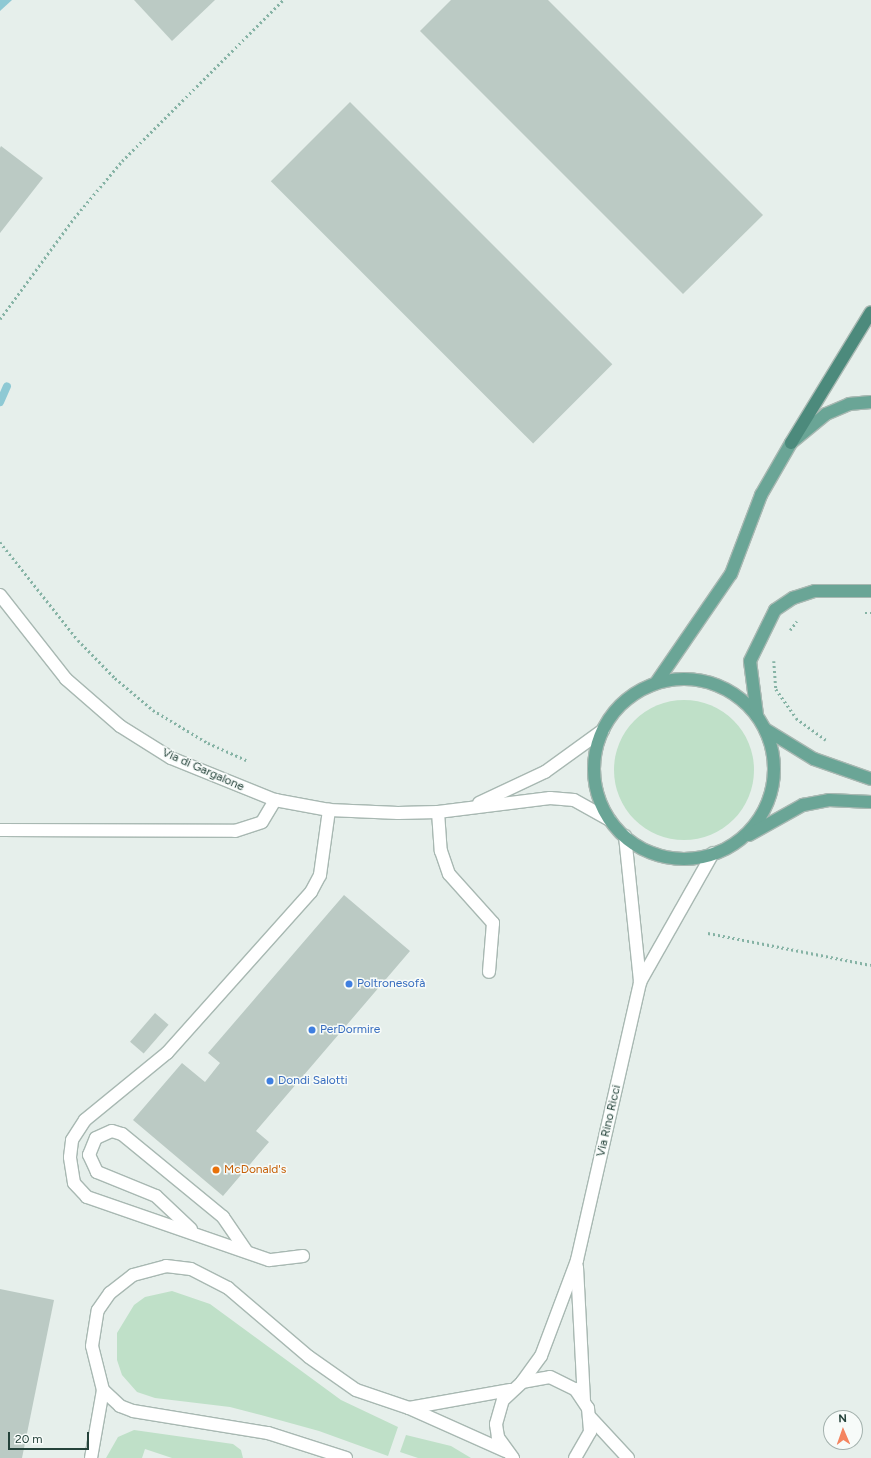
<!DOCTYPE html>
<html>
<head>
<meta charset="utf-8">
<style>
  body { margin:0 }
  #map { position:relative; width:871px; height:1458px; overflow:hidden; background:#e6efeb; font-family:Figtree,sans-serif }
  div>[style] { position:absolute }
  .green>* { inset:0; background:#bfe0c8 }
  .round { border-radius:50% }
  .water>* { inset:0; background:#8ec9d4 }
  .stream>* { height:8px; margin:-4px; padding:0 4px; transform-origin:4px; border-radius:4px; background:#8ec9d4 }
  .building>* { inset:0; background:#bbcac4; transform-origin:0 0 }
  .path>* { height:2.5px; margin-top:-1.25px; transform-origin:0; background:repeating-linear-gradient(90deg,#86b3a5 0 2px,transparent 0 5px) }
  .roads { filter:drop-shadow(1px 0 #a8b8b2) drop-shadow(-1px 0 #a8b8b2) drop-shadow(0 1px #a8b8b2) drop-shadow(0 -1px #a8b8b2) }
  .service>* { height:12px; margin:-6px; padding:0 6px; transform-origin:6px; border-radius:6px; background:#fff }
  .minor>* { height:12px; margin:-6px; padding:0 6px; transform-origin:6px; border-radius:6px; background:#fff }
  .tertiary>* { height:12px; margin:-6px; padding:0 6px; transform-origin:6px; border-radius:6px; background:#fff }
  .primary>* { height:12px; margin:-6px; padding:0 6px; transform-origin:6px; border-radius:6px; background:#6aa596 }
  .primary>.ring { margin:-6px; padding:0; box-sizing:content-box; background:none; border:12px solid #6aa596; border-radius:50% }
  .trunk>* { height:12px; margin:-6px; padding:0 6px; transform-origin:6px; border-radius:6px; background:#4c8a7c }
  .dots>* { width:11px; height:11px; translate:-50% -50%; box-sizing:border-box; border:2px solid #f7fbf9; border-radius:50% }
  span { translate:-50% -50%; white-space:nowrap; text-align:center; line-height:1.15; -webkit-text-stroke:3px #f7fbf9; paint-order:stroke }
  .street-label { font-size:12px; color:#24423a }
  .shop-label { font-size:12px; color:#366cbe }
  .left { translate:0 -50%; text-align:left }
  .food-label { font-size:12px; color:#c56008 }
  .north { position:absolute; left:823px; top:1410px; width:40px; height:40px; box-sizing:border-box; background:#f7fbf9; border:1px solid #a3b1ad; border-radius:50%; rotate:358deg; font-size:11px; font-weight:700; line-height:16px; text-align:center; color:#24423a }
  .north::after { content:''; display:block; margin:auto; width:14px; height:18px; background:#f4845f; clip-path:polygon(50% 0,100% 100%,50% 72%,0 100%) }
  .scale { position:absolute; left:8px; top:1432px; width:81px; height:18px; box-sizing:border-box; border:2px solid #24423a; border-top:0; padding-left:5px; font-size:12px; line-height:14px; white-space:nowrap; color:#24423a; -webkit-text-stroke:3px #f7fbf9; paint-order:stroke }
</style>
</head>
<body>
<div id="map">
  <div class="green">
    <i class="round" style="left:614px;top:700px;width:140px;height:140px"></i>
    <i style="clip-path:polygon(172px 1291px,210px 1304px,341px 1400px,398px 1427px,388px 1456px,319px 1431px,261px 1415px,230px 1407px,155px 1398px,137px 1392px,122px 1375px,117px 1360px,117px 1333px,134px 1305px,145px 1297px)"></i>
    <i style="clip-path:polygon(134px 1430px,233px 1444px,241px 1450px,243px 1458px,172px 1458px,145px 1449px,142px 1458px,106px 1458px,118px 1437px)"></i>
    <i style="clip-path:polygon(406px 1435px,451px 1446px,471px 1458px,418px 1458px,400px 1452px)"></i>
  </div>
  <div class="water">
    <i style="clip-path:polygon(0 0,12px 0,0 11px)"></i>
  </div>
  <div class="stream">
    <i style="left:0;top:402px;width:17px;rotate:-66deg"></i>
  </div>
  <div class="building">
    <i style="clip-path:polygon(134px 0,215px 0,172px 41px)"></i>
    <i style="clip-path:polygon(451px 0,548px 0,763px 215px,683px 294px,420px 31px)"></i>
    <i style="left:350px;top:102px;width:371px;height:112px;rotate:45deg"></i>
    <i style="clip-path:polygon(1px 146px,43px 178px,0 233px,0 148px)"></i>
    <i style="clip-path:polygon(344px 895px,410px 951px,256px 1131px,269px 1142px,223px 1196px,133px 1120px,182px 1063px,205px 1082px,220px 1063px,208px 1053px)"></i>
    <i style="left:155px;top:1013px;width:18px;height:38px;rotate:41deg"></i>
    <i style="clip-path:polygon(0 1289px,54px 1300px,22px 1458px,0 1458px)"></i>
  </div>
  <div class="path">
    <i style="left:0;top:319px;width:125px;rotate:-53.8deg"></i>
    <i style="left:74px;top:218px;width:75px;rotate:-49.9deg"></i>
    <i style="left:122px;top:161px;width:228px;rotate:-45deg"></i>
    <i style="left:0;top:542px;width:125px;rotate:51.5deg"></i>
    <i style="left:78px;top:640px;width:53px;rotate:45.8deg"></i>
    <i style="left:115px;top:678px;width:50px;rotate:40.1deg"></i>
    <i style="left:153px;top:710px;width:64px;rotate:31deg"></i>
    <i style="left:208px;top:743px;width:42px;rotate:24.1deg"></i>
    <i style="left:865px;top:613px;width:6px"></i>
    <i style="left:790px;top:630px;width:11px;rotate:-52deg"></i>
    <i style="left:774px;top:661px;width:28px;rotate:86deg"></i>
    <i style="left:776px;top:689px;width:35px;rotate:55deg"></i>
    <i style="left:796px;top:718px;width:37px;rotate:36deg"></i>
    <i style="left:708px;top:933px;width:166px;rotate:11.1deg"></i>
  </div>
  <div class="roads">
    <div class="service">
      <i style="left:438px;top:812px;width:39px;rotate:86deg"></i>
      <i style="left:441px;top:851px;width:24px;rotate:71deg"></i>
      <i style="left:449px;top:874px;width:66px;rotate:48.1deg"></i>
      <i style="left:493px;top:923px;width:49px;rotate:94.7deg"></i>
      <i style="left:0;top:830px;width:235px;rotate:0.2deg"></i>
      <i style="left:235px;top:831px;width:28px;rotate:-18deg"></i>
      <i style="left:262px;top:822px;width:26px;rotate:-59deg"></i>
      <i style="left:191px;top:1229px;width:48px;rotate:-136.7deg"></i>
      <i style="left:156px;top:1196px;width:64px;rotate:-157.9deg"></i>
      <i style="left:97px;top:1172px;width:19px;rotate:-115deg"></i>
      <i style="left:89px;top:1155px;width:18px;rotate:-68deg"></i>
      <i style="left:96px;top:1138px;width:17px;rotate:-24deg"></i>
      <i style="left:112px;top:1131px;width:10px;rotate:17deg"></i>
      <i style="left:122px;top:1134px;width:131px;rotate:39.4deg"></i>
      <i style="left:223px;top:1217px;width:42px;rotate:55.6deg"></i>
      <i style="left:303px;top:1256px;width:34px;rotate:173deg"></i>
      <i style="left:269px;top:1260px;width:193px;rotate:-160.9deg"></i>
      <i style="left:87px;top:1197px;width:19px;rotate:-133deg"></i>
      <i style="left:74px;top:1183px;width:26px;rotate:-99deg"></i>
      <i style="left:70px;top:1157px;width:17px;rotate:-83deg"></i>
      <i style="left:72px;top:1140px;width:24px;rotate:-57deg"></i>
      <i style="left:85px;top:1120px;width:106px;rotate:-39.3deg"></i>
      <i style="left:167px;top:1053px;width:216px;rotate:-48.2deg"></i>
      <i style="left:311px;top:892px;width:19px;rotate:-62deg"></i>
      <i style="left:320px;top:875px;width:66px;rotate:-82.1deg"></i>
      <i style="left:103px;top:1390px;width:23px;rotate:43deg"></i>
      <i style="left:120px;top:1406px;width:14px;rotate:21deg"></i>
      <i style="left:133px;top:1411px;width:137px;rotate:9.3deg"></i>
      <i style="left:268px;top:1433px;width:82px;rotate:17.8deg"></i>
    </div>
    <div class="minor">
      <i style="left:0;top:595px;width:107px;rotate:51.8deg"></i>
      <i style="left:66px;top:679px;width:72px;rotate:41deg"></i>
      <i style="left:120px;top:726px;width:60px;rotate:32.1deg"></i>
      <i style="left:171px;top:758px;width:112px;rotate:22deg"></i>
      <i style="left:275px;top:800px;width:55px;rotate:10.5deg"></i>
      <i style="left:329px;top:810px;width:69px;rotate:2.5deg"></i>
      <i style="left:398px;top:813px;width:40px;rotate:-1.4deg"></i>
      <i style="left:438px;top:812px;width:113px;rotate:-7.1deg"></i>
      <i style="left:550px;top:798px;width:24px;rotate:5deg"></i>
      <i style="left:574px;top:800px;width:41px;rotate:29.1deg"></i>
      <i style="left:479px;top:803px;width:73px;rotate:-25.2deg"></i>
      <i style="left:545px;top:772px;width:72px;rotate:-35.9deg"></i>
      <i style="left:409px;top:1408px;width:103px;rotate:-10.1deg"></i>
      <i style="left:91px;top:1458px;width:69px;rotate:-80deg"></i>
      <i style="left:103px;top:1390px;width:45px;rotate:-104deg"></i>
      <i style="left:92px;top:1346px;width:36px;rotate:-81deg"></i>
      <i style="left:98px;top:1310px;width:21px;rotate:-55deg"></i>
      <i style="left:110px;top:1293px;width:29px;rotate:-38deg"></i>
      <i style="left:133px;top:1275px;width:34px;rotate:-15deg"></i>
      <i style="left:166px;top:1266px;width:25px;rotate:7deg"></i>
      <i style="left:191px;top:1269px;width:42px;rotate:27.2deg"></i>
      <i style="left:228px;top:1288px;width:106px;rotate:40.4deg"></i>
      <i style="left:309px;top:1357px;width:57px;rotate:35.1deg"></i>
      <i style="left:356px;top:1390px;width:56px;rotate:18.8deg"></i>
      <i style="left:409px;top:1408px;width:105px;rotate:24.1deg"></i>
    </div>
    <div class="tertiary">
      <i style="left:625px;top:836px;width:147px;rotate:84.1deg"></i>
      <i style="left:577px;top:1267px;width:133px;rotate:87deg"></i>
      <i style="left:522px;top:1382px;width:32px;rotate:-54deg"></i>
      <i style="left:541px;top:1356px;width:103px;rotate:-69.4deg"></i>
      <i style="left:577px;top:1260px;width:285px;rotate:-77.2deg"></i>
      <i style="left:640px;top:982px;width:148px;rotate:-60.5deg"></i>
      <i style="left:590px;top:1417px;width:56px;rotate:47.2deg"></i>
      <i style="left:513px;top:1458px;width:26px;rotate:-126deg"></i>
      <i style="left:498px;top:1437px;width:13px;rotate:-99deg"></i>
      <i style="left:496px;top:1424px;width:25px;rotate:-74deg"></i>
      <i style="left:503px;top:1400px;width:26px;rotate:-43deg"></i>
      <i style="left:522px;top:1382px;width:28px;rotate:-10deg"></i>
      <i style="left:550px;top:1377px;width:28px;rotate:26deg"></i>
      <i style="left:575px;top:1389px;width:23px;rotate:56deg"></i>
      <i style="left:588px;top:1408px;width:24px;rotate:85deg"></i>
      <i style="left:590px;top:1432px;width:30px;rotate:120deg"></i>
    </div>
    <div class="primary">
      <i class="ring" style="left:594px;top:679px;width:168px;height:168px"></i>
      <i style="left:656px;top:683px;width:132px;rotate:-55.5deg"></i>
      <i style="left:731px;top:574px;width:85px;rotate:-69.2deg"></i>
      <i style="left:761px;top:495px;width:60px;rotate:-60deg"></i>
      <i style="left:791px;top:443px;width:45px;rotate:-39.6deg"></i>
      <i style="left:826px;top:414px;width:25px;rotate:-23deg"></i>
      <i style="left:849px;top:404px;width:22px;rotate:-5deg"></i>
      <i style="left:757px;top:715px;width:54px;rotate:-97.4deg"></i>
      <i style="left:750px;top:661px;width:57px;rotate:-63.9deg"></i>
      <i style="left:775px;top:610px;width:22px;rotate:-34deg"></i>
      <i style="left:793px;top:598px;width:23px;rotate:-18deg"></i>
      <i style="left:815px;top:591px;width:56px"></i>
      <i style="left:765px;top:729px;width:57px;rotate:31.5deg"></i>
      <i style="left:814px;top:759px;width:60px;rotate:19.3deg"></i>
      <i style="left:749px;top:835px;width:62px;rotate:-29.1deg"></i>
      <i style="left:803px;top:805px;width:26px;rotate:-11deg"></i>
      <i style="left:829px;top:800px;width:42px;rotate:2.7deg"></i>
    </div>
    <div class="trunk">
      <i style="left:791px;top:443px;width:153px;rotate:-58.6deg"></i>
    </div>
  </div>
  <div class="dots">
    <i style="left:349px;top:984px;background:#3f7fe0"></i>
    <i style="left:312px;top:1030px;background:#3f7fe0"></i>
    <i style="left:270px;top:1081px;background:#3f7fe0"></i>
    <i style="left:216px;top:1170px;background:#e8710a"></i>
  </div>
  <div class="street-label">
    <span style="left:203px;top:770px;rotate:24deg">Via di Gargalone</span>
    <span style="left:609px;top:1121px;rotate:-77deg">Via Rino Ricci</span>
  </div>
  <div class="shop-label">
    <span class="left" style="left:357px;top:984px">Poltronesofà</span>
    <span class="left" style="left:320px;top:1030px">PerDormire</span>
    <span class="left" style="left:278px;top:1081px">Dondi Salotti</span>
  </div>
  <div class="food-label">
    <span class="left" style="left:224px;top:1170px">McDonald's</span>
  </div>
  <div class="north">N</div>
  <div class="scale">20 m</div>
</div>
</body>
</html>
